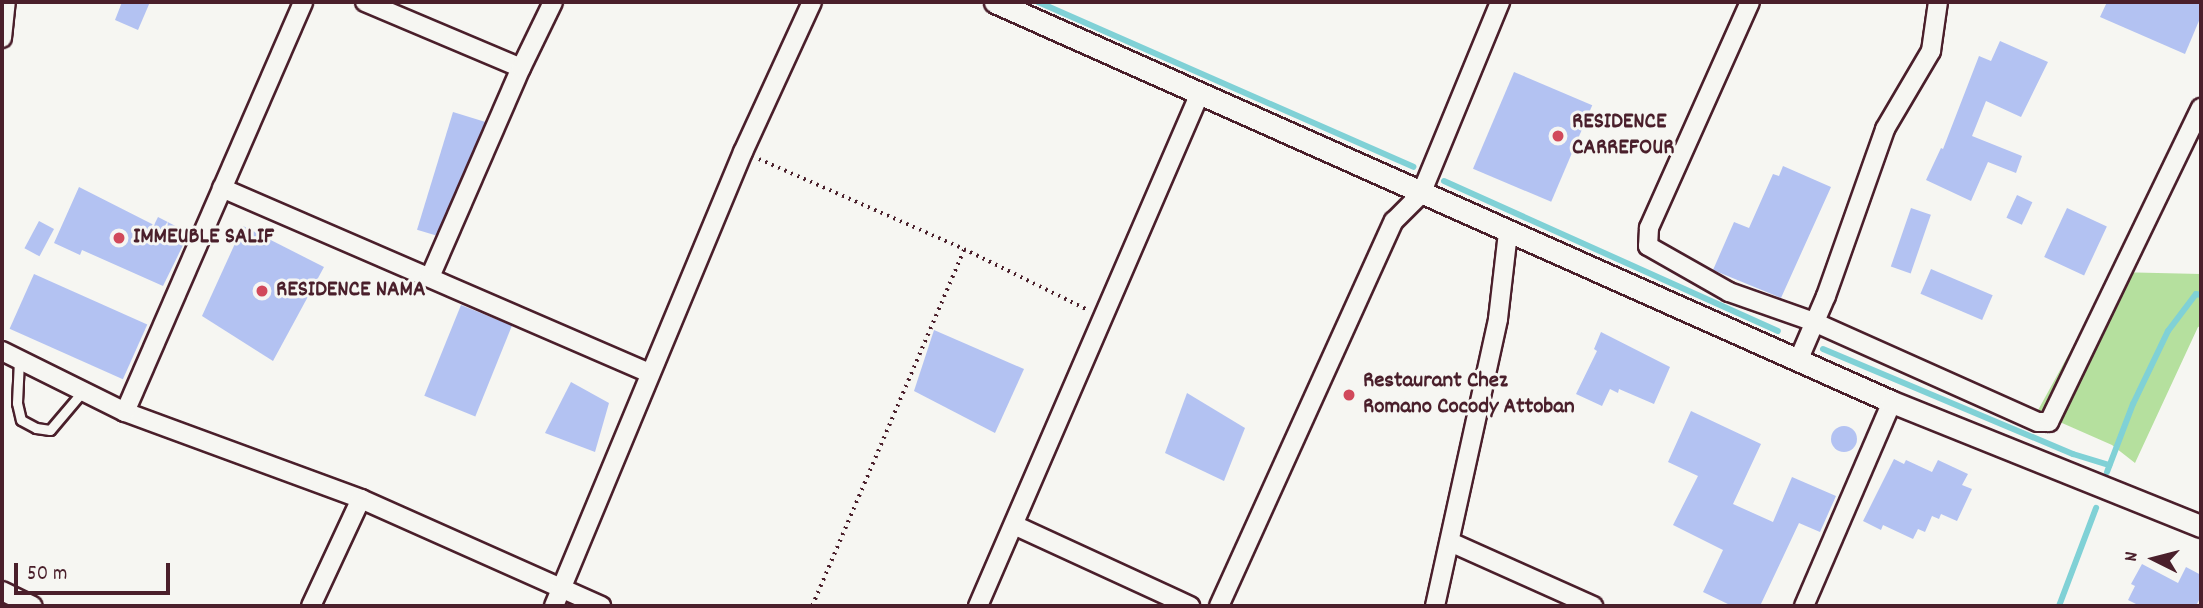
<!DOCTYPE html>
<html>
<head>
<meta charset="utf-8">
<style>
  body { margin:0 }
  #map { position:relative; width:2203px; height:608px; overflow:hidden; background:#f6f6f2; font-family:Dekko,sans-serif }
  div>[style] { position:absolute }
  .green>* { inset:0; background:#b5e09e }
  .stream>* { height:6px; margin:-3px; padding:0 3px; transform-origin:3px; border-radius:3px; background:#80d1d6 }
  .building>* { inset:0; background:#b3c2f2; transform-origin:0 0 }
  .round { border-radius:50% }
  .path>* { height:3.5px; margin-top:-1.75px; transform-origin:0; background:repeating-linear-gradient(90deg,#4a1f2b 0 2px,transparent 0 7px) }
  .roads { filter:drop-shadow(2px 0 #4a1f2b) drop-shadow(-2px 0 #4a1f2b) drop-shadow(0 2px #4a1f2b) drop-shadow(0 -2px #4a1f2b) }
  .service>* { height:9px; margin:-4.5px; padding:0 4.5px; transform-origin:4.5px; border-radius:4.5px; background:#f6f6f2 }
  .minor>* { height:18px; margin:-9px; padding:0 9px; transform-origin:9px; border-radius:9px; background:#f6f6f2 }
  .tertiary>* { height:21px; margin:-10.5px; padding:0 10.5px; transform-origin:10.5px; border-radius:10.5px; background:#f6f6f2 }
  .dots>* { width:19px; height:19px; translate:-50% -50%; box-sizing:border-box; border:4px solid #f6f6f2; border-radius:50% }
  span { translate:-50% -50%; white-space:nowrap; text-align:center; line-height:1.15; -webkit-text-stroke:6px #f6f6f2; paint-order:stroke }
  .poi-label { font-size:23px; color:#4a1f2b; font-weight:700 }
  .left { translate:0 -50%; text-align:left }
  .frame { position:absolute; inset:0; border:4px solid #4a1f2b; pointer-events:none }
  .north { position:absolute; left:2119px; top:524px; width:70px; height:70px; -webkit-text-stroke:5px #f6f6f2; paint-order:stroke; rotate:276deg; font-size:19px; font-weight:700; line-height:28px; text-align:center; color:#4a1f2b }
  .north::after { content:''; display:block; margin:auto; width:24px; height:32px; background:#4a1f2b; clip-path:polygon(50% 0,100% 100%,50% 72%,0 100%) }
  .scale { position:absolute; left:14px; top:563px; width:156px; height:32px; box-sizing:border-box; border:4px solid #4a1f2b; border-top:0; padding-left:9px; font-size:21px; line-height:24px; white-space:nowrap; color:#4a1f2b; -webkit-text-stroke:5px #f6f6f2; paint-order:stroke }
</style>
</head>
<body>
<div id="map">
  <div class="green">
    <i style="clip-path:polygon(2114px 272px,2201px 274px,2201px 326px,2198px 327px,2135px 463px,2112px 445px,2037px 412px)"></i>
  </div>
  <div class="stream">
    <i style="left:1038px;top:2px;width:410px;rotate:23.7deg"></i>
    <i style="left:1444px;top:181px;width:366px;rotate:24.2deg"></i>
    <i style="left:1823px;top:349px;width:271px;rotate:22.8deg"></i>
    <i style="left:2073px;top:454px;width:38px;rotate:17deg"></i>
    <i style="left:2107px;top:472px;width:73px;rotate:-69.1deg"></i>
    <i style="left:2133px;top:404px;width:81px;rotate:-64.4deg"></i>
    <i style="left:2168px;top:331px;width:46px;rotate:-52.9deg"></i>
    <i style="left:2196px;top:294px;width:5px;rotate:11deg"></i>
    <i style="left:2059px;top:606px;width:105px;rotate:-69.3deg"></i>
  </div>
  <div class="building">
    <i style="clip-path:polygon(122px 2px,150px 2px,138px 30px,115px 20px)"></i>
    <i style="clip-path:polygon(2107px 2px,2201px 2px,2201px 16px,2185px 54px,2100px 17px)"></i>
    <i style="clip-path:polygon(2000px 41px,2048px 62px,2021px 117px,1986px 101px,1972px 136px,2022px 156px,2016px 173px,1988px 162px,1971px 201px,1926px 180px,1941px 148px,1943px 149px,1979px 56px,1991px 61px)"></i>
    <i style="left:1514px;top:72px;width:85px;height:105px;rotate:23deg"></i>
    <i style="left:453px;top:112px;width:34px;height:123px;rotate:17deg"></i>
    <i style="clip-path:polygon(1783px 166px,1831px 187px,1781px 298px,1713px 270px,1734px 222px,1749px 228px,1773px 174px,1779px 176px)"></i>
    <i style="clip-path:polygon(79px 187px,154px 225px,158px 217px,189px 233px,163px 286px,82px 250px,80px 255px,54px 243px)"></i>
    <i style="left:2017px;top:195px;width:17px;height:25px;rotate:25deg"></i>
    <i style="left:1911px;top:208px;width:21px;height:62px;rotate:19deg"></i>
    <i style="left:2067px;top:208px;width:44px;height:54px;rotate:25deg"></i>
    <i style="left:39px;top:221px;width:17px;height:31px;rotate:28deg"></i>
    <i style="clip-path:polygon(243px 226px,324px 267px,273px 361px,202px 316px)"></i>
    <i style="left:1931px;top:269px;width:67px;height:27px;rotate:23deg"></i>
    <i style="left:34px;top:274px;width:124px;height:60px;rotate:24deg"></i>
    <i style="left:461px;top:305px;width:55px;height:98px;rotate:22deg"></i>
    <i style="clip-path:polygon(934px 330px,1024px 369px,995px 433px,914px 391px)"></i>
    <i style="clip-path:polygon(1601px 332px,1670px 367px,1654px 404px,1619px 389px,1618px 393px,1610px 389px,1602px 406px,1576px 394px,1597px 351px,1594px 349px)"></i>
    <i style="clip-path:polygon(571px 382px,609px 403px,595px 452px,545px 433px)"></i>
    <i style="clip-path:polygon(1187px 393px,1245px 428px,1224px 481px,1165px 453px)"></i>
    <i style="clip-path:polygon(1691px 411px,1761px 444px,1733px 504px,1773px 522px,1792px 477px,1836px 496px,1820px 532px,1799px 523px,1760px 606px,1732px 606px,1703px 592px,1723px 550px,1673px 525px,1698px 476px,1668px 462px)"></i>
    <i class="round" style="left:1831px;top:426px;width:26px;height:26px"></i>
    <i style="clip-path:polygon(1894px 459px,1904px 464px,1906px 460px,1932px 472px,1938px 460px,1968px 474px,1962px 485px,1972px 489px,1957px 521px,1941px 514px,1939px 519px,1932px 516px,1925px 532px,1918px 529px,1913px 539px,1883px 525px,1881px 530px,1863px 521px)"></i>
    <i style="clip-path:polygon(2142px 564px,2178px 583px,2186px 567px,2201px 575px,2201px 596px,2196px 606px,2140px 606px,2128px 600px,2135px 586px,2131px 584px)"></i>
  </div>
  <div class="path">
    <i style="left:759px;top:159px;width:224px;rotate:23.7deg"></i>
    <i style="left:964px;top:249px;width:136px;rotate:26.2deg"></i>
    <i style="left:812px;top:606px;width:388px;rotate:-66.9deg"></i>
  </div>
  <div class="roads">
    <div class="service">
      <i style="left:19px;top:360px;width:43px;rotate:92.7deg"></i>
      <i style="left:17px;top:403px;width:17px;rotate:77deg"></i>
      <i style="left:21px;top:420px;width:17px;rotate:28deg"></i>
      <i style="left:36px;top:428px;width:14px;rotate:8deg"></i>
      <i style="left:50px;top:430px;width:51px;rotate:-49.8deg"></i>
    </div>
    <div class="minor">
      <i style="left:365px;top:2px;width:169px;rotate:22.9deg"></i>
      <i style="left:1750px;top:2px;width:248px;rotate:114.1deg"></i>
      <i style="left:1649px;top:228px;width:18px;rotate:93deg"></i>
      <i style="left:1648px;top:246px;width:93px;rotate:29.6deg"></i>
      <i style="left:1729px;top:292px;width:90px;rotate:19.4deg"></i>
      <i style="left:1814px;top:322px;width:245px;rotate:24.1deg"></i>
      <i style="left:2038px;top:422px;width:11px"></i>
      <i style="left:2049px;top:422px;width:349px;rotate:-64.2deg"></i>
      <i style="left:2px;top:38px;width:36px;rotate:-84deg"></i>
      <i style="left:222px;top:188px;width:466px;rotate:23.4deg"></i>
      <i style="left:430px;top:277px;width:228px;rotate:-66.5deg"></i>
      <i style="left:521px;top:68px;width:73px;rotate:-64.1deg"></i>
      <i style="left:2px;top:351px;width:137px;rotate:26.4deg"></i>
      <i style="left:125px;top:412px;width:252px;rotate:20.2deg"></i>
      <i style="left:361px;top:499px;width:263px;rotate:24deg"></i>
      <i style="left:1798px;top:361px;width:71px;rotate:-66.7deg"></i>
      <i style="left:1826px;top:296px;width:177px;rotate:-70.5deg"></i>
      <i style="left:1885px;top:129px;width:91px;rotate:-59.5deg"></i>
      <i style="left:1931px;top:51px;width:49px;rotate:-81.9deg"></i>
      <i style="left:125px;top:412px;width:447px;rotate:-66.5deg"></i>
      <i style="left:1014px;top:525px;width:194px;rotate:24.7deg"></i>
      <i style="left:1450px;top:542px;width:157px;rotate:24.1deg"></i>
      <i style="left:2px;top:591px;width:34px;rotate:26deg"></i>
      <i style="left:311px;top:606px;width:118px;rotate:-65deg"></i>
      <i style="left:554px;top:606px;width:492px;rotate:-67.4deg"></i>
      <i style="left:743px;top:152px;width:165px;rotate:-65.3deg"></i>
      <i style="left:978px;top:606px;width:559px;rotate:-66.6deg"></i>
      <i style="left:1219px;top:606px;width:423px;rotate:-65.6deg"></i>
      <i style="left:1394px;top:221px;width:38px;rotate:-45deg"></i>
      <i style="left:1421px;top:194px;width:208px;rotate:-67.6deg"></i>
      <i style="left:1435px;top:606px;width:294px;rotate:-77.6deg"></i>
      <i style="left:1498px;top:319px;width:88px;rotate:-83.4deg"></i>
      <i style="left:1804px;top:606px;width:222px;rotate:-66.7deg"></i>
    </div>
    <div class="tertiary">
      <i style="left:995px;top:2px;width:982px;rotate:24.03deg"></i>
      <i style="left:1892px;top:402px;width:333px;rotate:21.9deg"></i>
    </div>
  </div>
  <div class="dots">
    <i style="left:1558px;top:136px;background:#d1495b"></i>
    <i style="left:119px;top:238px;background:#d1495b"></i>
    <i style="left:262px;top:291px;background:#d1495b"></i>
    <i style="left:1349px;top:395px;background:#d1495b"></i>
  </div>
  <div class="poi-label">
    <span class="left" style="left:1572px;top:136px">RESIDENCE<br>CARREFOUR</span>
    <span class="left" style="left:133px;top:238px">IMMEUBLE SALIF</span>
    <span class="left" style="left:276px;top:291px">RESIDENCE NAMA</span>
    <span class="left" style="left:1363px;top:395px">Restaurant Chez<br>Romano Cocody Attoban</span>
  </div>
  <div class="frame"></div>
  <div class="north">N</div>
  <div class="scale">50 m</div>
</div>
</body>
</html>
